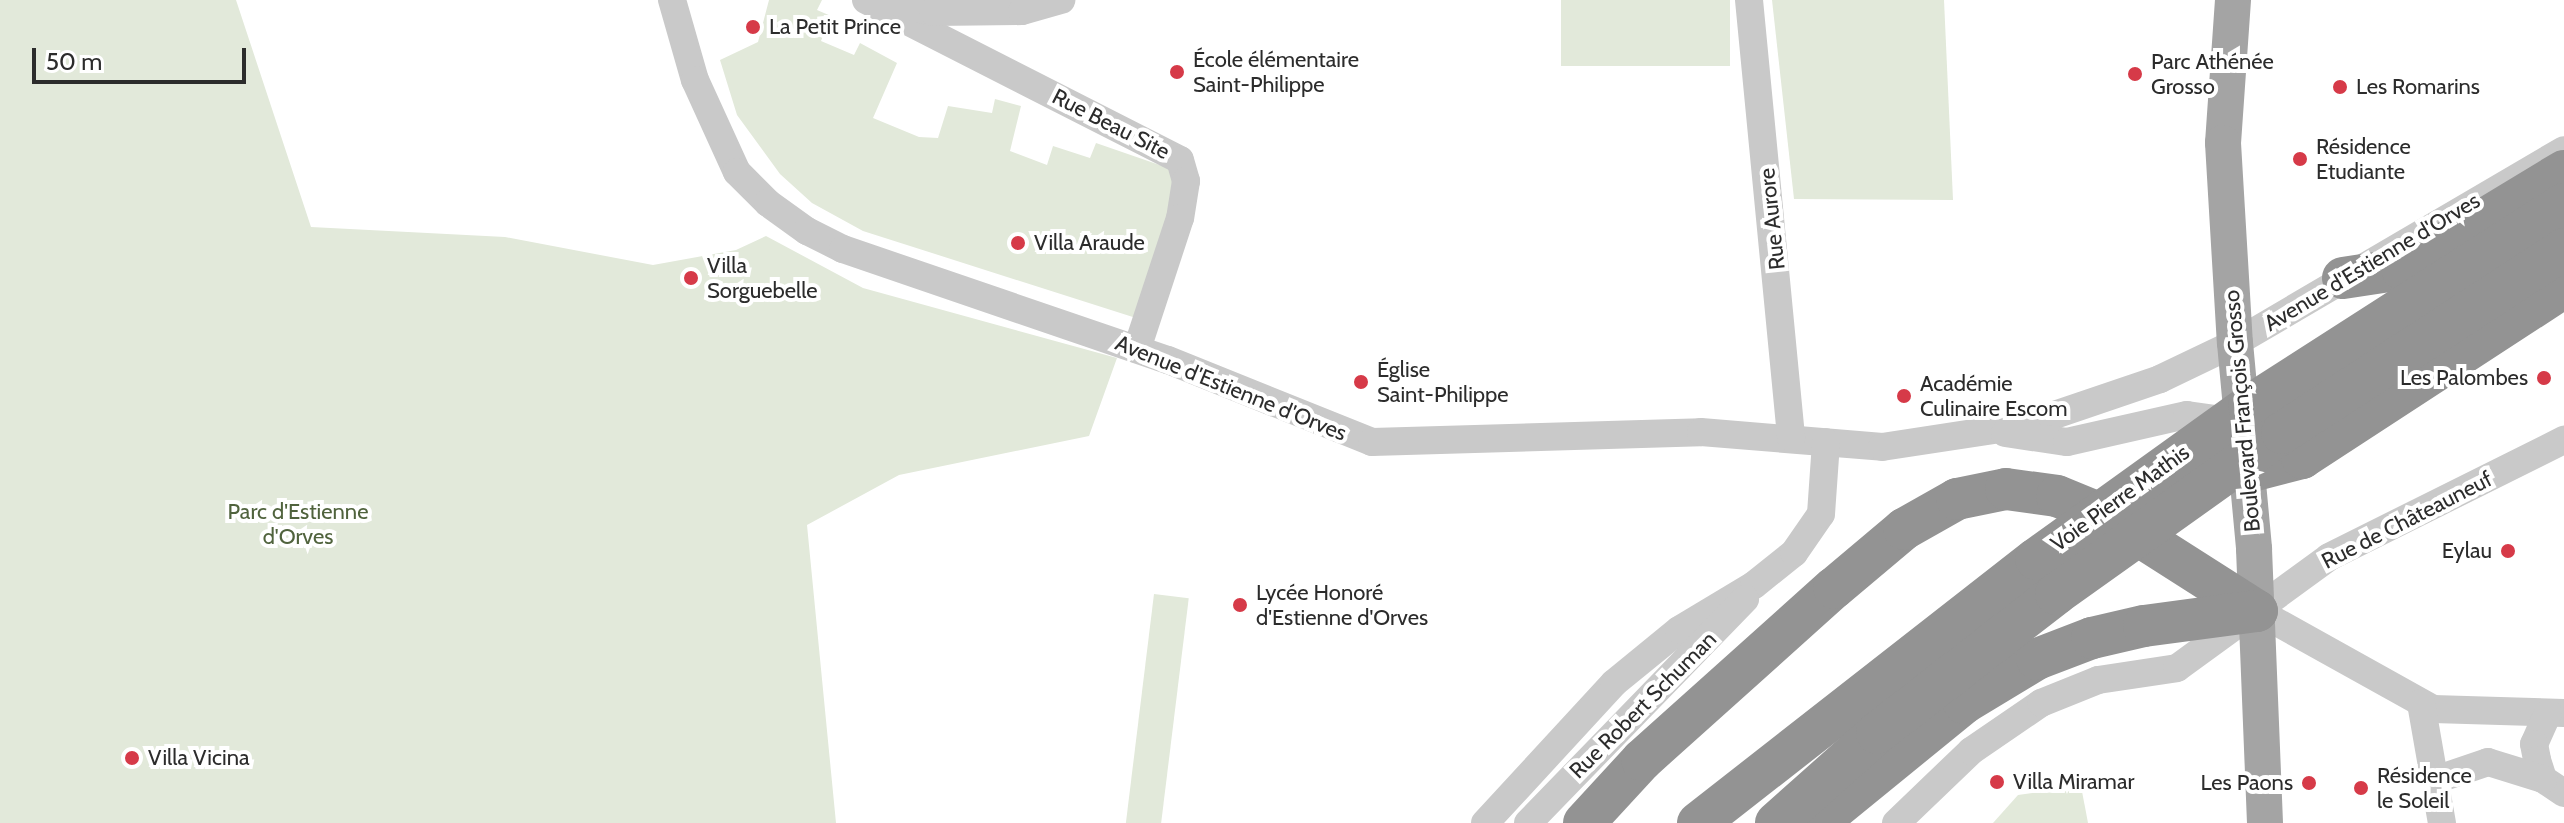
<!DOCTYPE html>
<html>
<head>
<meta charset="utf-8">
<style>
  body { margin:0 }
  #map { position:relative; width:2564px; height:823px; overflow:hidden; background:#fff; font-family:Cabin,sans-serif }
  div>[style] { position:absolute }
  .green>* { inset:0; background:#e2e9da; transform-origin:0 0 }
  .minor>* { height:28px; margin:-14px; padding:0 14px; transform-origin:14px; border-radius:14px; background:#c9c9c9 }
  .major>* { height:36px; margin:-18px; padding:0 18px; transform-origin:18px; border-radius:18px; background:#a4a4a4 }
  .highway>* { height:42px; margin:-21px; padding:0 21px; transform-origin:21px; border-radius:21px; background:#939393 }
  .highway-bridge>* { height:42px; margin:-21px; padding:0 21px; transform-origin:21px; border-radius:21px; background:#939393 }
  .dots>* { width:22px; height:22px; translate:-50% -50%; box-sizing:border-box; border:4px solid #fff; border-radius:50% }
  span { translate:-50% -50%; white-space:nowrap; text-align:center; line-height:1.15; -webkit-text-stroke:8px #fff; paint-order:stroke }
  .poi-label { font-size:22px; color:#2c2c2c }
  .left { translate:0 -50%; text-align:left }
  .right { translate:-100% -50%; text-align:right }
  .street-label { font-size:22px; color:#2c2c2c }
  .park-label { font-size:22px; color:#50633d }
  .scale { position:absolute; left:32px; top:48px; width:214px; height:36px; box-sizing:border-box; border:4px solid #2c2c2c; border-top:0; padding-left:10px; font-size:24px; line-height:28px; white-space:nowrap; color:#2c2c2c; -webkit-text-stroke:6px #fff; paint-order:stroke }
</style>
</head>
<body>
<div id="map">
  <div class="green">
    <i style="clip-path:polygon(0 0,236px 0,311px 227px,505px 237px,653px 265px,736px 250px,766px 236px,863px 288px,1117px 358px,1089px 436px,899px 475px,807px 525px,836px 823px,0 823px)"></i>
    <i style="clip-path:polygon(769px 0,822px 0,817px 10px,831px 16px,821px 41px,854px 55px,860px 43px,897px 63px,873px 118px,919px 137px,938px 138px,948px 106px,992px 113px,995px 99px,1021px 106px,1010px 151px,1047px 165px,1053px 146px,1090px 158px,1096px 143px,1177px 171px,1181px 179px,1136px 318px,863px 231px,812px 203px,780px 174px,737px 115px,720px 60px,758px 42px)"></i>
    <i style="left:1561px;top:0;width:169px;height:66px"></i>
    <i style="clip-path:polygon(1772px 0,1944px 0,1953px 200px,1794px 199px)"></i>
    <i style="left:1154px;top:594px;width:35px;height:231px;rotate:7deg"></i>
    <i style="clip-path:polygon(2081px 786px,2088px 823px,1993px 823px,2018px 795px)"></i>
  </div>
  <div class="minor">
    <i style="left:672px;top:0;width:83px;rotate:74deg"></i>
    <i style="left:695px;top:80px;width:101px;rotate:65.5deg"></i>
    <i style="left:737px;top:172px;width:44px;rotate:45deg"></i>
    <i style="left:768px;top:203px;width:48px;rotate:35.7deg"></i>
    <i style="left:807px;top:231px;width:40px;rotate:26.6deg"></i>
    <i style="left:843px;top:249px;width:343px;rotate:18.9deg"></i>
    <i style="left:1168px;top:360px;width:220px;rotate:21.9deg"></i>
    <i style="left:1372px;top:442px;width:329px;rotate:-1.7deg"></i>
    <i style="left:1701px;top:432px;width:182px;rotate:4.7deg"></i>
    <i style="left:1882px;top:447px;width:145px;rotate:-8.7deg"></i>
    <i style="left:2025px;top:425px;width:143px;rotate:-18.8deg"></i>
    <i style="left:2160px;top:379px;width:83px;rotate:-25.6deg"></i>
    <i style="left:2235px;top:343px;width:381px;rotate:-30.4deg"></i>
    <i style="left:866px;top:0;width:352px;rotate:27deg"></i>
    <i style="left:1180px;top:160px;width:22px;rotate:74deg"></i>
    <i style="left:1186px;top:181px;width:37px;rotate:99deg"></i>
    <i style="left:1180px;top:218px;width:138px;rotate:108.2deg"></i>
    <i style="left:1749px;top:0;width:440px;rotate:84.5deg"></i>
    <i style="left:897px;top:2px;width:37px;rotate:16deg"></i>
    <i style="left:933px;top:12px;width:89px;rotate:-0.6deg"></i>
    <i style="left:1022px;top:11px;width:41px;rotate:-15.8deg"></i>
    <i style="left:2005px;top:433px;width:63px;rotate:8.3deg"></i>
    <i style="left:2067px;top:442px;width:123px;rotate:-12.7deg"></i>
    <i style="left:2187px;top:415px;width:29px;rotate:8deg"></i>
    <i style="left:2216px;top:419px;width:22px;rotate:32deg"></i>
    <i style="left:2257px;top:611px;width:201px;rotate:29.1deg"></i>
    <i style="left:2433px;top:709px;width:131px;rotate:1.7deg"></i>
    <i style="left:2421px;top:703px;width:122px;rotate:80.1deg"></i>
    <i style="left:2548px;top:713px;width:34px;rotate:114deg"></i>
    <i style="left:2534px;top:744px;width:16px;rotate:79deg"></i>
    <i style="left:2537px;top:760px;width:20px;rotate:72deg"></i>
    <i style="left:2543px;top:779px;width:25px;rotate:34deg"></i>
    <i style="left:2435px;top:780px;width:56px;rotate:-18.8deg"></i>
    <i style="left:2488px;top:762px;width:58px;rotate:17.2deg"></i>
    <i style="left:1485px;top:823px;width:190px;rotate:-47.3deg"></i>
    <i style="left:1614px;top:683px;width:84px;rotate:-39.2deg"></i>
    <i style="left:1679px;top:630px;width:87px;rotate:-31deg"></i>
    <i style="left:1754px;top:585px;width:51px;rotate:-38.7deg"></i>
    <i style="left:1794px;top:553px;width:47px;rotate:-55.3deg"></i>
    <i style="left:1821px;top:514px;width:72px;rotate:-86deg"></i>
    <i style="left:1528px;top:823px;width:312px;rotate:-45.9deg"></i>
    <i style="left:1896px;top:823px;width:104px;rotate:-43.8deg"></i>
    <i style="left:1971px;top:751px;width:85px;rotate:-34.4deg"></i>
    <i style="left:2041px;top:703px;width:61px;rotate:-22deg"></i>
    <i style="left:2098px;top:680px;width:80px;rotate:-8.6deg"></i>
    <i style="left:2177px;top:668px;width:188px;rotate:-36.1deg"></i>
    <i style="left:2329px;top:557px;width:263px;rotate:-26.5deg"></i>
  </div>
  <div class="major">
    <i style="left:2233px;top:0;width:143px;rotate:94deg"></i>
    <i style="left:2223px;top:143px;width:200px;rotate:86.6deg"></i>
    <i style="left:2235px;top:343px;width:207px;rotate:84.7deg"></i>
    <i style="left:2254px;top:549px;width:274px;rotate:87.7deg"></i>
  </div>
  <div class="highway">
    <i style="left:2343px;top:278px;width:60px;rotate:-8.7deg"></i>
    <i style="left:2402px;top:269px;width:189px;rotate:-31.2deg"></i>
    <i style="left:2248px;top:472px;width:56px;rotate:-14.5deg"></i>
    <i style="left:2302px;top:458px;width:313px;rotate:-33.1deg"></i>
    <i style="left:1584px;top:823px;width:86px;rotate:-47.4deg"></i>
    <i style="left:1642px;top:760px;width:258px;rotate:-41.9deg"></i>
    <i style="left:1834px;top:588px;width:92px;rotate:-40.1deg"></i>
    <i style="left:1904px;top:529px;width:61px;rotate:-29.5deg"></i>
    <i style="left:1957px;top:499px;width:50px;rotate:-11.5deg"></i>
    <i style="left:2006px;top:489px;width:51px;rotate:7.8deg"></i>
    <i style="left:2057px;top:496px;width:58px;rotate:22.2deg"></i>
    <i style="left:2111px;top:518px;width:173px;rotate:32.5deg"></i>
    <i style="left:1817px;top:823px;width:190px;rotate:-39.2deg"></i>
    <i style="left:1964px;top:703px;width:85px;rotate:-31.1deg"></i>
    <i style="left:2037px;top:659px;width:59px;rotate:-20.9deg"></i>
    <i style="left:2092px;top:638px;width:53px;rotate:-13deg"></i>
    <i style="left:2144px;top:626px;width:114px;rotate:-7.6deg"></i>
  </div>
  <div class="highway-bridge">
    <i style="left:1698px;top:823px;width:429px;rotate:-38deg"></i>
    <i style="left:2036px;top:559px;width:262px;rotate:-35.7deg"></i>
    <i style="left:2249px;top:406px;width:374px;rotate:-32.7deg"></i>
    <i style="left:1776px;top:823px;width:135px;rotate:-41.7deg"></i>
    <i style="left:1877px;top:733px;width:227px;rotate:-37.8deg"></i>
    <i style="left:2056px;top:594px;width:277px;rotate:-35.5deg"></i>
    <i style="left:2282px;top:433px;width:337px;rotate:-33.1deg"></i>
  </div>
  <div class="dots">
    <i style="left:753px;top:27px;background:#d63a48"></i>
    <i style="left:1177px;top:72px;background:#d63a48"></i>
    <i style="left:2135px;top:74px;background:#d63a48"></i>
    <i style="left:2340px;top:87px;background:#d63a48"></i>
    <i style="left:2300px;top:159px;background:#d63a48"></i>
    <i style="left:1018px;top:243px;background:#d63a48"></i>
    <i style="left:691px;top:278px;background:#d63a48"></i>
    <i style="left:2544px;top:378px;background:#d63a48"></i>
    <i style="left:1361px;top:382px;background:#d63a48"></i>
    <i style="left:1904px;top:396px;background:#d63a48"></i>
    <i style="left:2508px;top:551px;background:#d63a48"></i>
    <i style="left:1240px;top:605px;background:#d63a48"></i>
    <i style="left:132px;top:758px;background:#d63a48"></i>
    <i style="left:1997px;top:782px;background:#d63a48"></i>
    <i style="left:2309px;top:783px;background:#d63a48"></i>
    <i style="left:2361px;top:788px;background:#d63a48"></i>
  </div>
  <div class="poi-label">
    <span class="left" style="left:769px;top:27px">La Petit Prince</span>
    <span class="left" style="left:1193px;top:72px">École élémentaire<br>Saint-Philippe</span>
    <span class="left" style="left:2151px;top:74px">Parc Athénée<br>Grosso</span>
    <span class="left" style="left:2356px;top:87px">Les Romarins</span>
    <span class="left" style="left:2316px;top:159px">Résidence<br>Etudiante</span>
    <span class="left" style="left:1034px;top:243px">Villa Araude</span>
    <span class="left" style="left:707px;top:278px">Villa<br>Sorguebelle</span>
    <span class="left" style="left:1377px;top:382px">Église<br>Saint-Philippe</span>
    <span class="right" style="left:2528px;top:378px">Les Palombes</span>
    <span class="left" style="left:1920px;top:396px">Académie<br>Culinaire Escom</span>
    <span class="right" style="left:2492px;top:551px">Eylau</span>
    <span class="left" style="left:1256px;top:605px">Lycée Honoré<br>d'Estienne d'Orves</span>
    <span class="left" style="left:148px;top:758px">Villa Vicina</span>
    <span class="left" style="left:2377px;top:788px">Résidence<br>le Soleil</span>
    <span class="left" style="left:2013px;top:782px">Villa Miramar</span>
    <span class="right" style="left:2293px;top:783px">Les Paons</span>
  </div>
  <div class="street-label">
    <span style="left:1111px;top:124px;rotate:27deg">Rue Beau Site</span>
    <span style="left:1772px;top:219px;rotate:-96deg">Rue Aurore</span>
    <span style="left:2372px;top:262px;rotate:-31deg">Avenue d'Estienne d'Orves</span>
    <span style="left:1231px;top:388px;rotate:22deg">Avenue d'Estienne d'Orves</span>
    <span style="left:2242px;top:411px;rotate:-95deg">Boulevard François Grosso</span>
    <span style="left:2120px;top:498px;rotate:-36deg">Voie Pierre Mathis</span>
    <span style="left:2407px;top:520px;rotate:-27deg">Rue de Châteauneuf</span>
    <span style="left:1643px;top:705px;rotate:-45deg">Rue Robert Schuman</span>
  </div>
  <div class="park-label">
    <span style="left:298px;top:524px">Parc d'Estienne<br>d'Orves</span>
  </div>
  <div class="scale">50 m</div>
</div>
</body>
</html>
